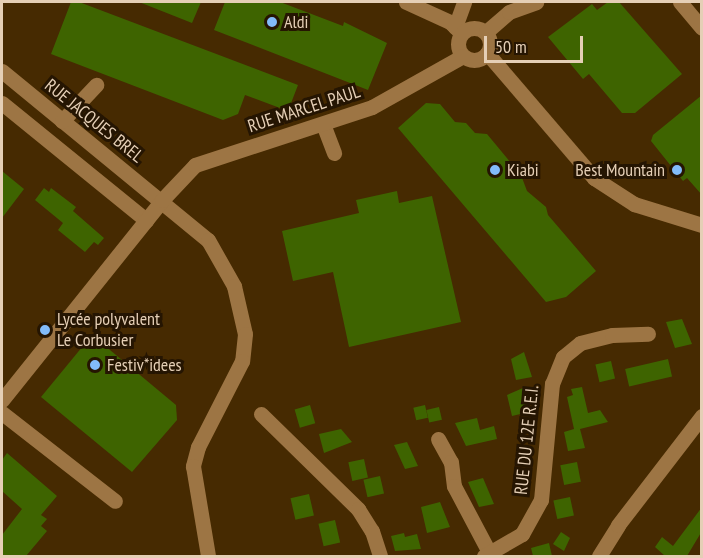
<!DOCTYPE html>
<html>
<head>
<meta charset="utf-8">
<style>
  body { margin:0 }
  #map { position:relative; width:703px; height:558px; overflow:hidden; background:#462a01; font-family:"PT Sans Narrow",sans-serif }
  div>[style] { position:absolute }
  .building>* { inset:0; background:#3e6400; transform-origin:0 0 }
  .minor>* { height:15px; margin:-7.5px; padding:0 7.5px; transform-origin:7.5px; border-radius:7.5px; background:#9d7544 }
  .minor>.ring { margin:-7.5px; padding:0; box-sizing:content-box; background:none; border:15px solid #9d7544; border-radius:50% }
  .dots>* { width:16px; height:16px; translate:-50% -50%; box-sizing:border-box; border:3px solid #251502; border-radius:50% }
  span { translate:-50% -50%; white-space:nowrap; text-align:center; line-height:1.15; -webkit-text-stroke:6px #251502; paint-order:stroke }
  .poi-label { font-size:18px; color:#e5cfb6 }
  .left { translate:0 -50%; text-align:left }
  .right { translate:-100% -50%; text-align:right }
  .street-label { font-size:18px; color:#e5cfb6 }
  .frame { position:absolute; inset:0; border:3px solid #e5cfb6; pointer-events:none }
  .scale { position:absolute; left:484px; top:36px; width:99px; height:27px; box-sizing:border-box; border:3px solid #e5cfb6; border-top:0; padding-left:8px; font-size:18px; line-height:21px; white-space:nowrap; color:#e5cfb6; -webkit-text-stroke:4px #251502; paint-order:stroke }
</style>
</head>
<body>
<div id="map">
  <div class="building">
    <i style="clip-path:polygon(71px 2px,79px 2px,298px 85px,288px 111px,245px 95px,238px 114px,223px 120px,51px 54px)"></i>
    <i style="clip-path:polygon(139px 2px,201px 2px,192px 23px)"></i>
    <i style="clip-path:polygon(225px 2px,280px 2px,343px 26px,344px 22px,387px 43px,368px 90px,214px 30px)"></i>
    <i style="clip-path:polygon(608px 2px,619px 2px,682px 74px,635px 113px,622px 113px,589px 74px,583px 79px,548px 37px,592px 4px,597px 10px)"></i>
    <i style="clip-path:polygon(702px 95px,702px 195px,687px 178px,683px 181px,651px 141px,653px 135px)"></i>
    <i style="clip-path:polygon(426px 103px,440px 104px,455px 122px,466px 123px,475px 133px,487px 134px,521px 175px,527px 191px,546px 207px,548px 215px,596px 271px,566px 297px,546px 302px,398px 128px)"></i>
    <i style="clip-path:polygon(2px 171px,24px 189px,2px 218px)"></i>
    <i style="clip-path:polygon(44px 188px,49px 192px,51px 188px,76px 207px,73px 211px,104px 238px,98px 245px,94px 242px,85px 252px,58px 230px,63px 223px,35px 200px)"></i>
    <i style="clip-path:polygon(397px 191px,399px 203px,432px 196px,461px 322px,349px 347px,333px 272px,293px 281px,282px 231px,359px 213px,356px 200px)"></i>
    <i style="clip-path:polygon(682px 319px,692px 344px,675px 348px,666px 322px)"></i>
    <i style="clip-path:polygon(92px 335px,176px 405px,177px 420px,132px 472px,41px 397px)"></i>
    <i style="clip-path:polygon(524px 352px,532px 377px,516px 380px,511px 359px)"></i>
    <i style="left:668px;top:359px;width:18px;height:44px;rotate:77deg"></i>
    <i style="left:611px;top:361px;width:18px;height:16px;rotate:77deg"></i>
    <i style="clip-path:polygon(582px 387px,588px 413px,600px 410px,608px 422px,580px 429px,585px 448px,568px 451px,564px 432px,574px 429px,567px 397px,573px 395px,571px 389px)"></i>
    <i style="clip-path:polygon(523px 388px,529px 412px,512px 416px,507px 395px)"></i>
    <i style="left:310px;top:405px;width:19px;height:16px;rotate:74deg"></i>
    <i style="left:425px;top:405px;width:13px;height:12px;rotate:77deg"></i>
    <i style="left:439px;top:407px;width:13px;height:13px;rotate:77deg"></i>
    <i style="clip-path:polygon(477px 418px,480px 430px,494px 426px,497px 439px,466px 446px,455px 423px)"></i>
    <i style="clip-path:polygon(341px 429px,352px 442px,324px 453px,319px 434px)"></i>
    <i style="clip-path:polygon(407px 442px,418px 466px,405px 469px,394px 445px)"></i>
    <i style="clip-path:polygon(7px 453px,57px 496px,41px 515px,47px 519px,41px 526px,47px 531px,26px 556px,2px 556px,2px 535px,22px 509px,2px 491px,2px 460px)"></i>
    <i style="left:364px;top:459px;width:19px;height:16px;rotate:78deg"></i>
    <i style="left:577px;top:462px;width:20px;height:17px;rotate:79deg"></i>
    <i style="left:380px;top:476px;width:18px;height:17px;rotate:77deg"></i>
    <i style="clip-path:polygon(483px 478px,494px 504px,479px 507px,468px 482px)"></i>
    <i style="left:309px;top:494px;width:22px;height:19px;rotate:77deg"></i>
    <i style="left:570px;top:497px;width:19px;height:17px;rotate:78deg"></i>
    <i style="clip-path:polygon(440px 502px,450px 527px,427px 533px,421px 507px)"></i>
    <i style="clip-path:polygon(702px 507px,702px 531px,687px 556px,665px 556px,655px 547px,662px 537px,673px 546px)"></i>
    <i style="left:335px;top:520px;width:23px;height:17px;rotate:77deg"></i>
    <i style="clip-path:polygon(561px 532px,570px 538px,564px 551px,553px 544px)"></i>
    <i style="clip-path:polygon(404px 533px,405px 537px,417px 534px,421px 549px,395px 551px,391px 536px)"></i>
    <i style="clip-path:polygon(549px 543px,552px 556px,533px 556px,531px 548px)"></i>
  </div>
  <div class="minor">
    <i style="left:406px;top:2px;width:48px;rotate:24.4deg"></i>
    <i style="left:450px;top:22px;width:16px;rotate:45deg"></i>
    <i style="left:680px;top:2px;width:34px;rotate:50deg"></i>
    <i style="left:455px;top:27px;width:27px;rotate:-70deg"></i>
    <i class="ring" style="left:458px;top:28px;width:17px;height:17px"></i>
    <i style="left:486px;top:32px;width:30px;rotate:-41deg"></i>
    <i style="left:509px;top:12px;width:29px;rotate:-20deg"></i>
    <i style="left:487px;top:53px;width:165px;rotate:49.4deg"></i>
    <i style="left:594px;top:178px;width:48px;rotate:33deg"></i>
    <i style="left:634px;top:204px;width:71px;rotate:17.2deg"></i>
    <i style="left:2px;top:71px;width:266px;rotate:39.4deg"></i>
    <i style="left:208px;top:240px;width:53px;rotate:60.5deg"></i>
    <i style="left:234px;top:286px;width:49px;rotate:77.1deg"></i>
    <i style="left:245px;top:334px;width:27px;rotate:96deg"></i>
    <i style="left:242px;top:361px;width:97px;rotate:117.1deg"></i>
    <i style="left:198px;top:447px;width:20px;rotate:105deg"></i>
    <i style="left:193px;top:466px;width:91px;rotate:80.5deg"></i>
    <i style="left:2px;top:103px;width:186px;rotate:39.1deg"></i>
    <i style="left:62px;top:121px;width:50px;rotate:-46.6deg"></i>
    <i style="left:323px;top:124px;width:31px;rotate:69deg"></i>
    <i style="left:2px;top:400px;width:256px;rotate:-51.3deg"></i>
    <i style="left:162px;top:200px;width:48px;rotate:-46.7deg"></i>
    <i style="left:195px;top:165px;width:186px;rotate:-18.1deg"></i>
    <i style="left:372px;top:107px;width:104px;rotate:-29.3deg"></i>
    <i style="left:2px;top:413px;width:143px;rotate:37.9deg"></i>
    <i style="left:261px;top:414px;width:136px;rotate:44.4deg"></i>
    <i style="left:358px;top:509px;width:26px;rotate:58deg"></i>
    <i style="left:372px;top:531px;width:26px;rotate:72deg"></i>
    <i style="left:438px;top:439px;width:26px;rotate:61deg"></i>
    <i style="left:451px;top:462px;width:24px;rotate:83deg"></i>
    <i style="left:454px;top:486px;width:77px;rotate:62.1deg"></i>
    <i style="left:484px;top:556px;width:44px;rotate:-30.1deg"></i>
    <i style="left:522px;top:534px;width:39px;rotate:-61deg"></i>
    <i style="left:541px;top:500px;width:117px;rotate:-84.6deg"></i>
    <i style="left:552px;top:384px;width:29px;rotate:-68deg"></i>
    <i style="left:563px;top:357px;width:22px;rotate:-39deg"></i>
    <i style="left:580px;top:343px;width:33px;rotate:-14deg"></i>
    <i style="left:612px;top:335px;width:36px;rotate:-2deg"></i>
    <i style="left:599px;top:556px;width:36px;rotate:-58deg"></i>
    <i style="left:618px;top:525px;width:138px;rotate:-52.4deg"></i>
  </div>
  <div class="dots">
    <i style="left:272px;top:22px;background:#82bcfa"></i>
    <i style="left:495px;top:170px;background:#82bcfa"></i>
    <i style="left:677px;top:170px;background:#82bcfa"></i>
    <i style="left:45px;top:330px;background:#82bcfa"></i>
    <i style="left:95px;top:365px;background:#82bcfa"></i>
  </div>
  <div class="poi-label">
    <span class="left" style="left:284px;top:22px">Aldi</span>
    <span class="left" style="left:507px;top:170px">Kiabi</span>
    <span class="right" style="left:665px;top:170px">Best Mountain</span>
    <span class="left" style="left:57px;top:330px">Lycée polyvalent<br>Le Corbusier</span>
    <span class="left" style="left:107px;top:365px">Festiv*idees</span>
  </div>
  <div class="street-label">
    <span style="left:304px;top:109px;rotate:-18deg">RUE MARCEL PAUL</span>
    <span style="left:94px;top:121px;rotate:39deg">RUE JACQUES BREL</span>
    <span style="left:527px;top:440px;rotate:-84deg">RUE DU 12E R.E.I.</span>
  </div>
  <div class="frame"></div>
  <div class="scale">50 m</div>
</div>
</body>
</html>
